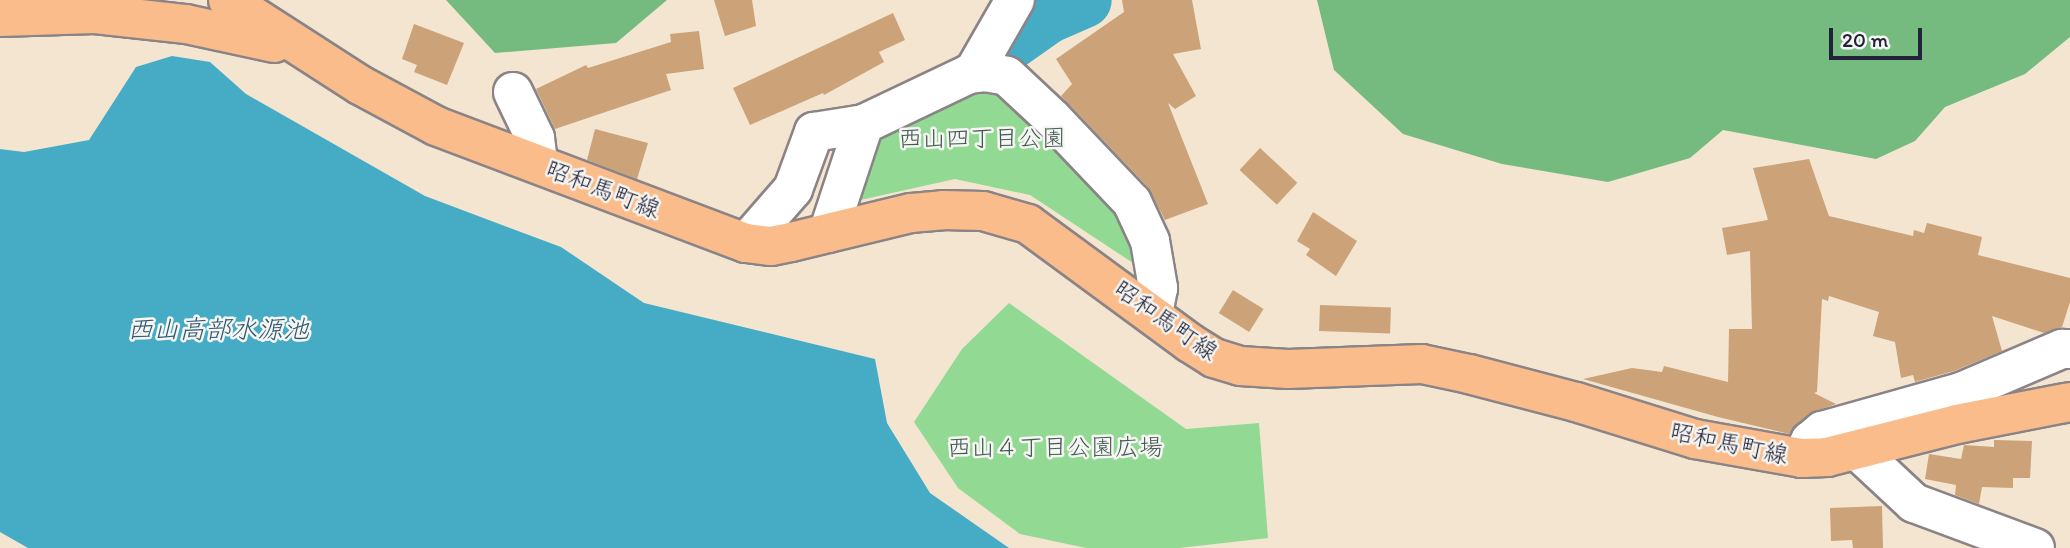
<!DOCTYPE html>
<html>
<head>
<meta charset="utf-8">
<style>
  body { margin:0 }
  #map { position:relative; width:2070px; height:548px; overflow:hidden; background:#f4e5d1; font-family:Itim,"Klee One",sans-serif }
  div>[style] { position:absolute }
  .green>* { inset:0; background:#92da94 }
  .forest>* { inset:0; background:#75ba7e }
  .water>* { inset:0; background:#46acc6 }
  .river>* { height:56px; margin:-28px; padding:0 28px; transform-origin:28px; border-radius:28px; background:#46acc6 }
  .building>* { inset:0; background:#cca279; transform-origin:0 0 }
  .roads { filter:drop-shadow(2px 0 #8b8486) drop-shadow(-2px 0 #8b8486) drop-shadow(0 2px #8b8486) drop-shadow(0 -2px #8b8486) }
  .minor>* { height:38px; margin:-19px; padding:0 19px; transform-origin:19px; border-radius:19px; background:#fff }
  .major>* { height:38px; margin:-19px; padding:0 19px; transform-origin:19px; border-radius:19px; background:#fabc8b }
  span { translate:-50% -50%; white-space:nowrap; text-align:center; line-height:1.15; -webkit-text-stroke:5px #f6f6f2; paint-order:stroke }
  .park-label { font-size:24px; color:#445956 }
  .street-label { font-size:24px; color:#22223b }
  .water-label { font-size:26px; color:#305973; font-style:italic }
  .scale { position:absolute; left:1829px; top:28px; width:93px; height:32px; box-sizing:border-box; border:4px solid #22223b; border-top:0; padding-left:9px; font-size:21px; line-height:24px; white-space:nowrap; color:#22223b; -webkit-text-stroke:5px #f6f6f2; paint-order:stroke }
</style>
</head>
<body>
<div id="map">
  <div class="green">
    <i style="clip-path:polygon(967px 92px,1006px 94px,1123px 212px,1136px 265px,1030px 195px,955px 179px,856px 201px,875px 136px)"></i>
    <i style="clip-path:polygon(1009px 303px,1186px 429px,1259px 423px,1268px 538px,1179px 548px,1086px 548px,1020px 534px,958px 488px,914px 422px,962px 349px)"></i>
  </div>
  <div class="forest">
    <i style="clip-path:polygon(446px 0,667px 0,616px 43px,495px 53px)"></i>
    <i style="clip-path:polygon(1317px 0,2070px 0,2070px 37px,2025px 74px,1945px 107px,1915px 141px,1876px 159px,1723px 130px,1690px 158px,1608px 182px,1502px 164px,1403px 134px,1334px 70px)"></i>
  </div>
  <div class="water">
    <i style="clip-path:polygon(172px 56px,210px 62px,246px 94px,425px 196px,561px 247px,644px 303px,875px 359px,887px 423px,930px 493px,1009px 548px,28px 548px,0 532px,0 149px,24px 152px,89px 140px,136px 67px)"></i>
  </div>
  <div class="river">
    <i style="left:996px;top:52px;width:62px;rotate:-35.2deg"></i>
    <i style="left:1047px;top:16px;width:40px;rotate:-23.4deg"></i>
  </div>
  <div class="building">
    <i style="clip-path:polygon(714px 0,752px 0,756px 26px,725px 36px)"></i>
    <i style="clip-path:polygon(1122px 0,1192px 0,1201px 49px,1173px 54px,1196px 96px,1175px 109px,1168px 103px,1208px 204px,1165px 220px,1148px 187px,1061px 96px,1072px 84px,1056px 59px,1124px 12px)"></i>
    <i style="clip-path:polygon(893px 13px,905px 40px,879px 52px,884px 62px,824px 95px,823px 93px,750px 125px,733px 88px)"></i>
    <i style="clip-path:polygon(414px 24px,464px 43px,447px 85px,414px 72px,417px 65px,402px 59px)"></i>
    <i style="clip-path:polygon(699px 31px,704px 69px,666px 74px,671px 90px,555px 129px,536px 89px,586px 65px,588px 68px,671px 42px,670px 34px)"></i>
    <i style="clip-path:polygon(595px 129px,648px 143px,637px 179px,587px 160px)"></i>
    <i style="left:1260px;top:148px;width:51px;height:30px;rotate:43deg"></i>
    <i style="clip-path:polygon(1809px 159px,1829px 216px,1913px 236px,1914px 230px,1924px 233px,1927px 223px,1982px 237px,1978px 255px,2070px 278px,2070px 302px,2062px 327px,2044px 333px,1992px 316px,2002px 351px,1954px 371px,1915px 382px,1913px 375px,1901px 378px,1895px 342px,1873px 336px,1879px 312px,1829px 296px,1828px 301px,1822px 299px,1817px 392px,1814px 393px,1836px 404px,1808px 414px,1789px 434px,1718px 417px,1583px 379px,1632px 368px,1662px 372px,1664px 366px,1728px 382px,1729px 329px,1752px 329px,1750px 251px,1727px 255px,1722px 228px,1768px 220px,1753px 168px)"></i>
    <i style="clip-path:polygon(1313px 212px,1357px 241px,1336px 276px,1306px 255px,1310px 249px,1297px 241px)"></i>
    <i style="left:1233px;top:290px;width:36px;height:27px;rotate:32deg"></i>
    <i style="left:1320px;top:305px;width:71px;height:26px;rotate:2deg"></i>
    <i style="clip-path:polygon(1994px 440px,2032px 441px,2030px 478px,2013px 478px,2013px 488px,1982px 487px,1979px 504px,1955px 495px,1956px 485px,1925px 479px,1929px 454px,1961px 459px,1964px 445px,1994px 447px)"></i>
    <i style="clip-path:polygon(1882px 506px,1883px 548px,1853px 548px,1852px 540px,1831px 541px,1830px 508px)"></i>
  </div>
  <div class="roads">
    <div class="minor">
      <i style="left:973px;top:73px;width:84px;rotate:-60.1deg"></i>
      <i style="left:513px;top:92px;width:51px;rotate:64.4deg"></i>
      <i style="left:535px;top:138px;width:26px;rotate:83deg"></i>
      <i style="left:828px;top:233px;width:115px;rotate:-71.7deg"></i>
      <i style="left:864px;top:124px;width:116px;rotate:-25.5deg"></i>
      <i style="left:969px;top:74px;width:16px;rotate:-7deg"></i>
      <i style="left:985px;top:72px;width:22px;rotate:10deg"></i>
      <i style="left:1007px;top:76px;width:62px;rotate:43deg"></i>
      <i style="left:1052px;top:118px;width:116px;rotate:46.4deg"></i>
      <i style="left:1132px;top:202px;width:43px;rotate:65.2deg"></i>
      <i style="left:1150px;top:241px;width:48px;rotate:80.3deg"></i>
      <i style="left:1158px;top:288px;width:25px;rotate:101deg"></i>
      <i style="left:746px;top:243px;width:72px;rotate:-49deg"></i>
      <i style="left:793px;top:189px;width:61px;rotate:-69.8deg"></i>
      <i style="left:814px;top:132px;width:51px;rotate:-9.1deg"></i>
      <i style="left:1856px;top:449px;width:79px;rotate:43deg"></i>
      <i style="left:1914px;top:503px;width:129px;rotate:20.4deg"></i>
      <i style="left:1802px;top:458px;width:19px;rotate:-65deg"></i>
      <i style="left:1810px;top:441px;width:16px;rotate:-40deg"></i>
      <i style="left:1822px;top:431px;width:144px;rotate:-15.7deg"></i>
      <i style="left:1961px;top:392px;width:110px;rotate:-23.1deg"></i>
      <i style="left:2062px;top:349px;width:8px"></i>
    </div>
    <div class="major">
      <i style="left:228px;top:0;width:157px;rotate:32.8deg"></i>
      <i style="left:360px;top:85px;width:86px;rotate:28.3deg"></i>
      <i style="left:436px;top:126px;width:331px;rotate:20.7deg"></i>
      <i style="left:746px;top:243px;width:25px;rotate:7deg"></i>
      <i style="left:771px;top:246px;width:20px;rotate:-11deg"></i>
      <i style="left:791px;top:242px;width:123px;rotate:-13.6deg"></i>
      <i style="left:911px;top:213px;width:32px;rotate:-5deg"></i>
      <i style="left:943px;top:210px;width:40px;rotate:1.4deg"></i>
      <i style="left:983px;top:211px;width:47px;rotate:16.1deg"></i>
      <i style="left:1028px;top:224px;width:201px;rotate:36.3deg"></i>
      <i style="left:1190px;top:343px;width:28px;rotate:32deg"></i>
      <i style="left:1214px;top:358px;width:27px;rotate:17deg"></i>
      <i style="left:1240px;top:366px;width:48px;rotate:3.6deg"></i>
      <i style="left:1288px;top:369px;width:134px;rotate:-2.1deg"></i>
      <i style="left:1422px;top:364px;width:48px;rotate:12deg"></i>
      <i style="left:1469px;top:374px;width:111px;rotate:14.7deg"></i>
      <i style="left:1576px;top:402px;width:125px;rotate:17.3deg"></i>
      <i style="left:1695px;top:439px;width:109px;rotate:10.1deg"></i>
      <i style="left:1802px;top:458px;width:25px;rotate:-2deg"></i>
      <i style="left:1827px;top:457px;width:134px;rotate:-14.2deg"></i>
      <i style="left:1957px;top:424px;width:115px;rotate:-11deg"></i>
      <i style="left:0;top:17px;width:95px;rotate:-1.8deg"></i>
      <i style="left:95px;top:14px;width:92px;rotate:6.3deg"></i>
      <i style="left:186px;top:24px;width:90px;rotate:12.2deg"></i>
    </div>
  </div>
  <div class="park-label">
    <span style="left:982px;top:138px">西山四丁目公園</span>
    <span style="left:1055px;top:447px">西山４丁目公園広場</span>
  </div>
  <div class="street-label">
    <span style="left:603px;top:189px;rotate:21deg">昭和馬町線</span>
    <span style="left:1166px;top:320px;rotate:35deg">昭和馬町線</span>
    <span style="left:1729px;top:443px;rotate:12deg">昭和馬町線</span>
  </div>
  <div class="water-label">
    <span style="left:218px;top:330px">西山高部水源池</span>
  </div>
  <div class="scale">20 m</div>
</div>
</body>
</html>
